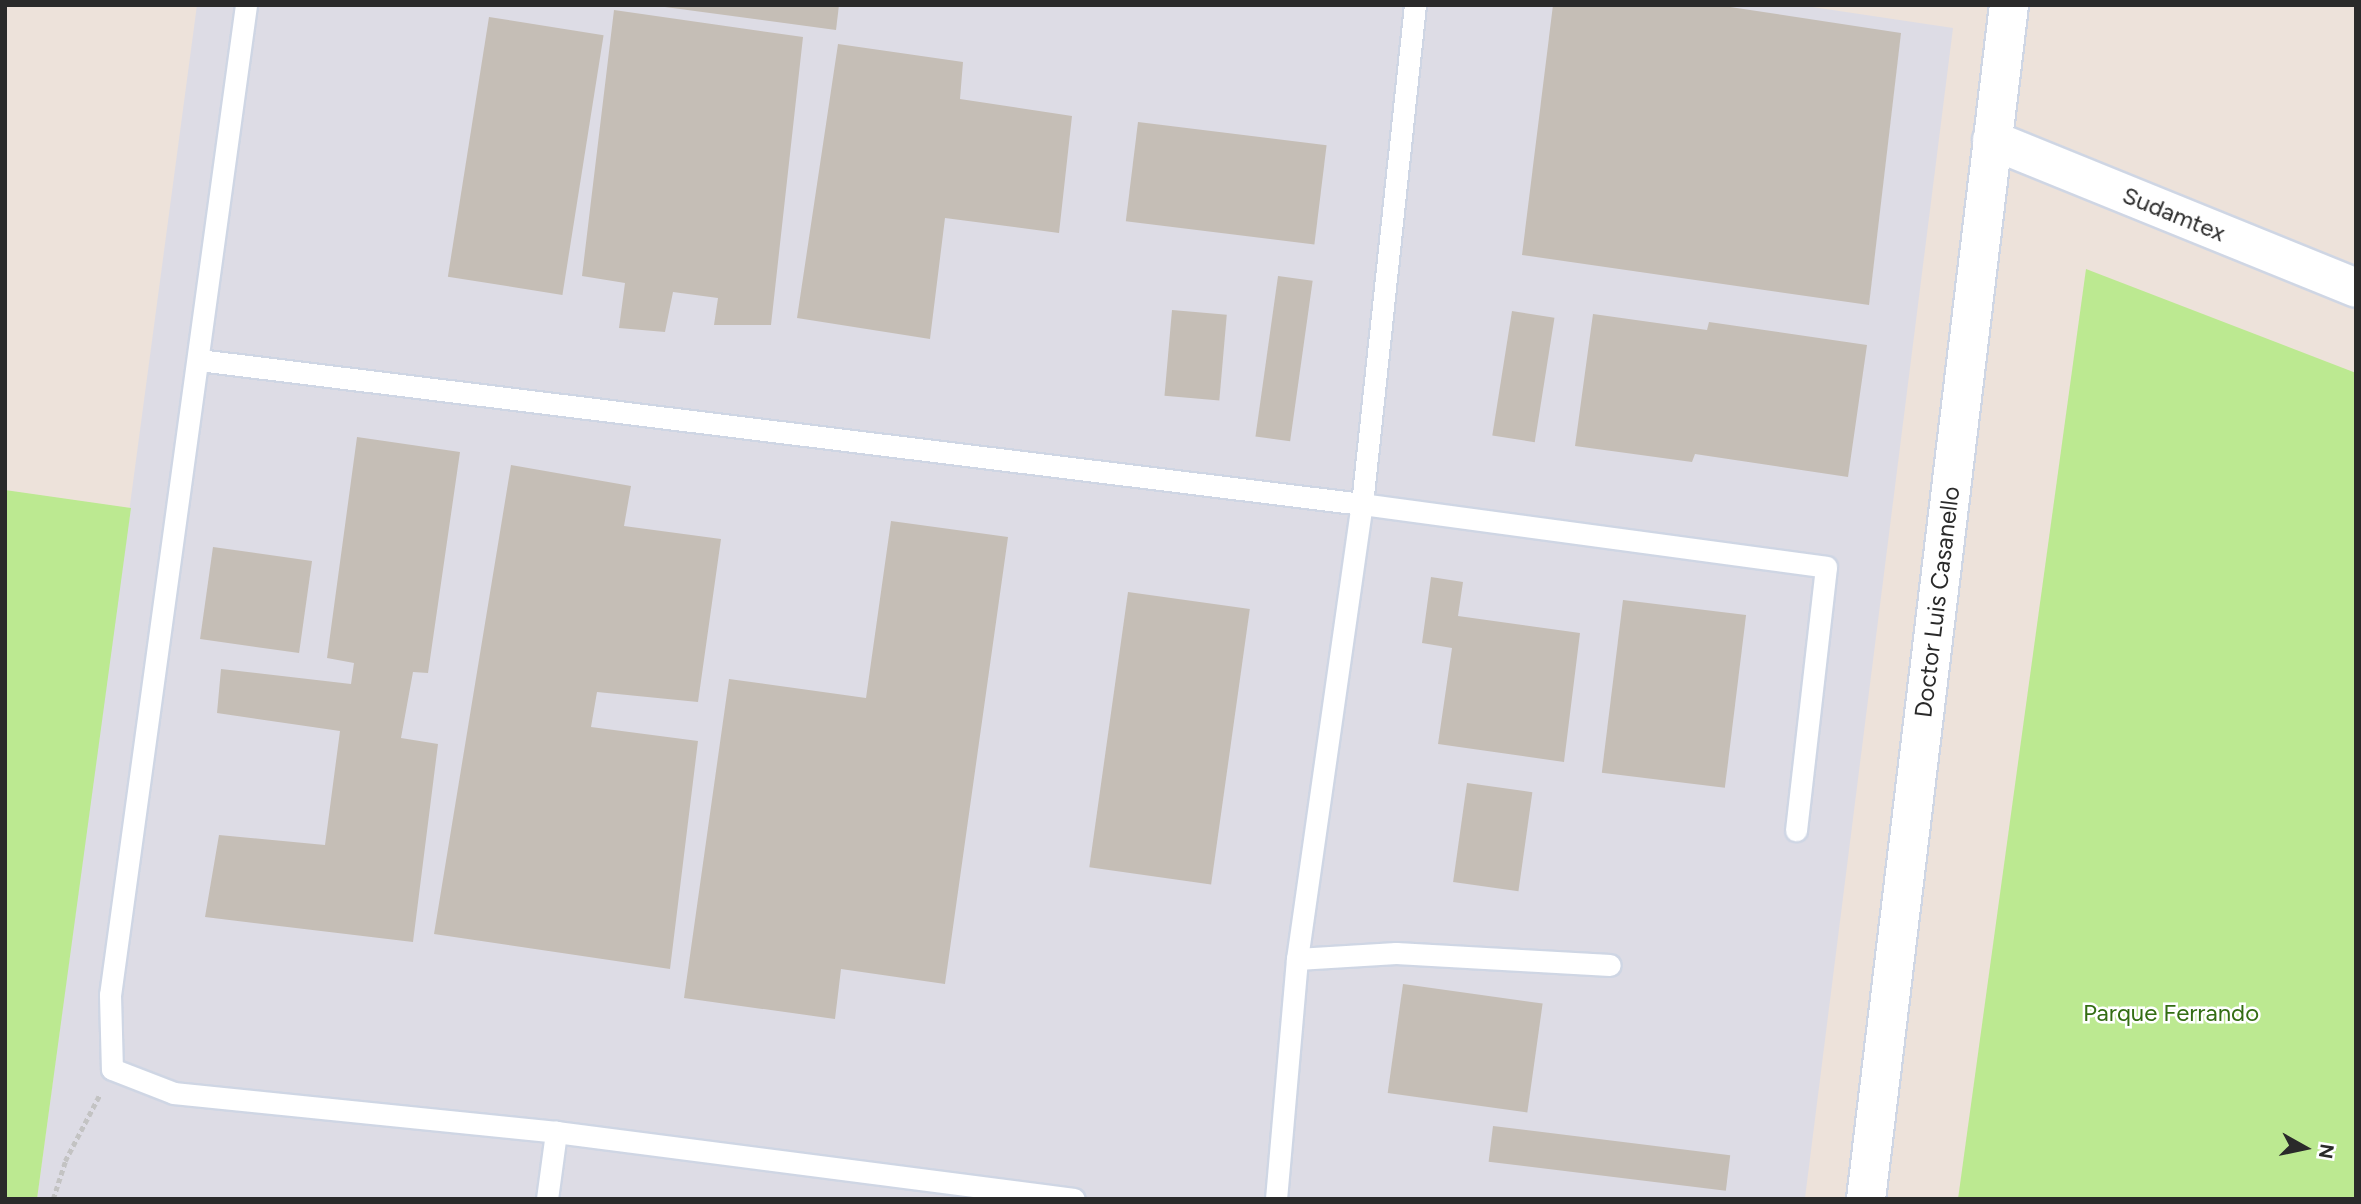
<!DOCTYPE html>
<html>
<head>
<meta charset="utf-8">
<style>
  body { margin:0 }
  #map { position:relative; width:2361px; height:1204px; overflow:hidden; background:#ede2da; font-family:Figtree,sans-serif }
  div>[style] { position:absolute }
  .industrial>* { inset:0; background:#dddce5 }
  .green>* { inset:0; background:#bce991 }
  .building>* { inset:0; background:#c5beb6; transform-origin:0 0 }
  .path>* { height:4.5px; margin-top:-2.25px; transform-origin:0; background:repeating-linear-gradient(90deg,#c3c3c3 0 5px,transparent 0 8.5px) }
  .roads { filter:drop-shadow(2px 0 #cfd6e4) drop-shadow(-2px 0 #cfd6e4) drop-shadow(0 2px #cfd6e4) drop-shadow(0 -2px #cfd6e4) }
  .lane>* { height:21px; margin:-10.5px; padding:0 10.5px; transform-origin:10.5px; border-radius:10.5px; background:#fff }
  .street>* { height:38px; margin:-19px; padding:0 19px; transform-origin:19px; border-radius:19px; background:#fff }
  span { translate:-50% -50%; white-space:nowrap; text-align:center; line-height:1.15; -webkit-text-stroke:5px #fff; paint-order:stroke }
  .street-label { font-size:24px; color:#2a2a2a }
  .park-label { font-size:24px; color:#336d13 }
  .frame { position:absolute; inset:0; border:7px solid #2a2a2a; pointer-events:none }
  .north { position:absolute; left:2270px; top:1113px; width:70px; height:70px; -webkit-text-stroke:5px #fff; paint-order:stroke; rotate:99deg; font-size:19px; font-weight:700; line-height:28px; text-align:center; color:#2a2a2a }
  .north::after { content:''; display:block; margin:auto; width:24px; height:32px; background:#2a2a2a; clip-path:polygon(50% 0,100% 100%,50% 72%,0 100%) }
</style>
</head>
<body>
<div id="map">
  <div class="industrial">
    <i style="clip-path:polygon(197px 5px,1799px 5px,1953px 28px,1805px 1198px,37px 1199px)"></i>
  </div>
  <div class="green">
    <i style="clip-path:polygon(2086px 269px,2356px 373px,2356px 1199px,1958px 1199px)"></i>
    <i style="clip-path:polygon(5px 490px,131px 508px,37px 1199px,5px 1199px)"></i>
  </div>
  <div class="building">
    <i style="clip-path:polygon(650px 5px,839px 5px,836px 30px)"></i>
    <i style="clip-path:polygon(1553px 5px,1717px 5px,1901px 33px,1869px 305px,1522px 255px)"></i>
    <i style="clip-path:polygon(614px 10px,803px 37px,771px 325px,714px 325px,718px 298px,673px 292px,665px 332px,619px 328px,625px 283px,582px 276px)"></i>
    <i style="left:489px;top:17px;width:116px;height:263px;rotate:9deg"></i>
    <i style="clip-path:polygon(838px 44px,963px 62px,960px 99px,1072px 116px,1059px 233px,945px 218px,930px 339px,797px 318px)"></i>
    <i style="left:1138px;top:122px;width:190px;height:100px;rotate:7deg"></i>
    <i style="left:1278px;top:276px;width:35px;height:162px;rotate:8deg"></i>
    <i style="left:1172px;top:310px;width:55px;height:86px;rotate:5deg"></i>
    <i style="left:1512px;top:311px;width:43px;height:126px;rotate:9deg"></i>
    <i style="clip-path:polygon(1593px 314px,1707px 330px,1709px 322px,1867px 345px,1848px 477px,1695px 454px,1692px 462px,1575px 446px)"></i>
    <i style="clip-path:polygon(357px 437px,460px 452px,428px 673px,413px 672px,401px 738px,438px 744px,413px 942px,205px 917px,219px 835px,325px 845px,340px 731px,217px 713px,221px 669px,351px 684px,354px 663px,327px 658px)"></i>
    <i style="clip-path:polygon(511px 465px,631px 486px,624px 526px,721px 539px,698px 702px,597px 692px,591px 727px,698px 741px,670px 969px,434px 934px)"></i>
    <i style="clip-path:polygon(891px 521px,1008px 537px,945px 984px,841px 969px,835px 1019px,684px 998px,729px 679px,866px 698px)"></i>
    <i style="left:213px;top:547px;width:100px;height:93px;rotate:8deg"></i>
    <i style="clip-path:polygon(1431px 577px,1463px 582px,1458px 616px,1580px 633px,1564px 762px,1438px 744px,1452px 648px,1422px 643px)"></i>
    <i style="left:1128px;top:592px;width:123px;height:278px;rotate:8deg"></i>
    <i style="left:1623px;top:600px;width:124px;height:174px;rotate:7deg"></i>
    <i style="left:1467px;top:783px;width:66px;height:100px;rotate:8deg"></i>
    <i style="left:1403px;top:984px;width:141px;height:110px;rotate:8deg"></i>
    <i style="left:1493px;top:1126px;width:239px;height:36px;rotate:7deg"></i>
  </div>
  <div class="path">
    <i style="left:53px;top:1199px;width:40px;rotate:-72deg"></i>
    <i style="left:65px;top:1161px;width:76px;rotate:-62.4deg"></i>
  </div>
  <div class="roads">
    <div class="lane">
      <i style="left:246px;top:5px;width:999px;rotate:97.82deg"></i>
      <i style="left:110px;top:995px;width:74px;rotate:88.5deg"></i>
      <i style="left:112px;top:1069px;width:66px;rotate:21.2deg"></i>
      <i style="left:174px;top:1093px;width:384px;rotate:5.8deg"></i>
      <i style="left:556px;top:1132px;width:522px;rotate:7.37deg"></i>
      <i style="left:199px;top:360px;width:1172px;rotate:7.06deg"></i>
      <i style="left:1362px;top:504px;width:468px;rotate:7.7deg"></i>
      <i style="left:1826px;top:567px;width:265px;rotate:96.5deg"></i>
      <i style="left:1297px;top:959px;width:99px;rotate:-3.5deg"></i>
      <i style="left:1396px;top:953px;width:214px;rotate:3.2deg"></i>
      <i style="left:547px;top:1199px;width:68px;rotate:-82.3deg"></i>
      <i style="left:1276px;top:1199px;width:241px;rotate:-85deg"></i>
      <i style="left:1297px;top:959px;width:460px;rotate:-81.9deg"></i>
      <i style="left:1362px;top:504px;width:502px;rotate:-83.94deg"></i>
    </div>
    <div class="street">
      <i style="left:1992px;top:140px;width:393px;rotate:22.1deg"></i>
      <i style="left:1866px;top:1199px;width:1203px;rotate:-83.17deg"></i>
    </div>
  </div>
  <div class="street-label">
    <span style="left:2174px;top:214px;rotate:22deg">Sudamtex</span>
    <span style="left:1937px;top:602px;rotate:-83deg">Doctor Luis Casanello</span>
  </div>
  <div class="park-label">
    <span style="left:2171px;top:1013px">Parque Ferrando</span>
  </div>
  <div class="frame"></div>
  <div class="north">N</div>
</div>
</body>
</html>
